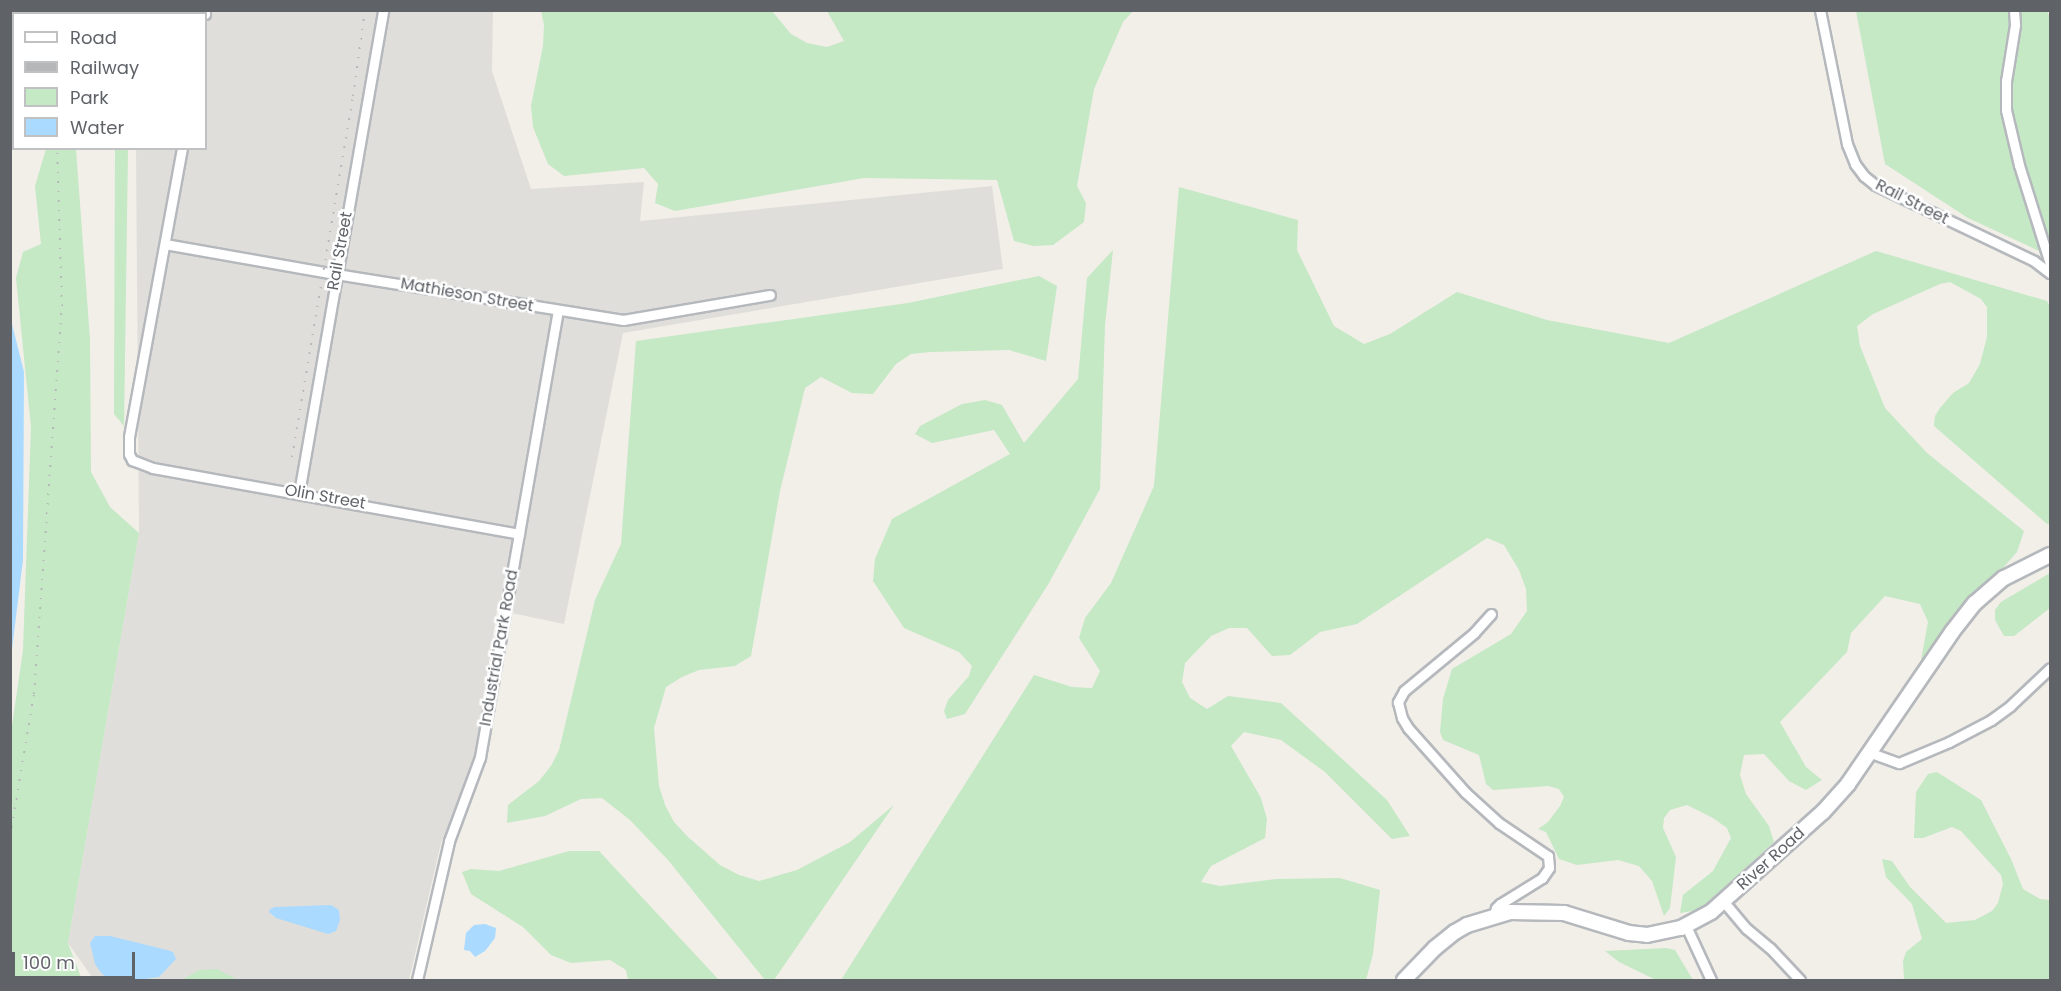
<!DOCTYPE html>
<html>
<head>
<meta charset="utf-8">
<style>
  body { margin:0 }
  #map { position:relative; width:2061px; height:991px; overflow:hidden; background:#f1efe8; font-family:Poppins,sans-serif }
  div>[style] { position:absolute }
  .industrial>* { inset:0; background:#e0deda }
  .green>* { inset:0; background:#c5e8c5 }
  .water>* { inset:0; background:#aadaff }
  .roads { filter:drop-shadow(2px 0 #b5b8bc) drop-shadow(-2px 0 #b5b8bc) drop-shadow(0 2px #b5b8bc) drop-shadow(0 -2px #b5b8bc) }
  .street>* { height:9px; margin:-4.5px; padding:0 4.5px; transform-origin:4.5px; border-radius:4.5px; background:#fff }
  .secondary>* { height:14px; margin:-7px; padding:0 7px; transform-origin:7px; border-radius:7px; background:#fff }
  .rail>* { height:2px; margin-top:-1px; transform-origin:0; background:repeating-linear-gradient(90deg,#b6b7b8 0 1.5px,transparent 0 9.5px) }
  span { translate:-50% -50%; white-space:nowrap; text-align:center; line-height:1.15; -webkit-text-stroke:5px #fff; paint-order:stroke }
  .street-label { font-size:16px; color:#5f6368 }
  .frame { position:absolute; inset:0; border:12px solid #5f6368; pointer-events:none }
  .legend { position:absolute; left:12px; top:12px; width:195px; height:138px; box-sizing:border-box; background:#fff; border:2px solid #bfc1c3; margin:0; padding:8px 10px; list-style:none; font-size:18px; color:#5f6368 }
  .legend li { display:flex; align-items:center; gap:12px; height:30px }
  .legend b { width:30px; border:2px solid #bfc1c3 }
  .scale { position:absolute; left:12px; top:952px; width:123px; height:27px; box-sizing:border-box; border:3px solid #5f6368; border-top:0; padding-left:8px; font-size:18px; line-height:21px; white-space:nowrap; color:#5f6368; -webkit-text-stroke:4px #fff; paint-order:stroke }
</style>
</head>
<body>
<div id="map">
  <div class="industrial">
    <i style="clip-path:polygon(137px 11px,493px 11px,492px 71px,531px 189px,644px 182px,640px 221px,992px 186px,1003px 269px,623px 333px,564px 624px,497px 610px,473px 768px,441px 843px,409px 980px,94px 980px,68px 943px,139px 533px,136px 149px,206px 148px,206px 14px,137px 14px)"></i>
  </div>
  <div class="green">
    <i style="clip-path:polygon(541px 11px,772px 11px,791px 34px,807px 43px,827px 47px,844px 41px,827px 11px,1133px 11px,1123px 22px,1094px 89px,1077px 186px,1086px 203px,1084px 222px,1053px 245px,1033px 246px,1014px 241px,997px 180px,864px 178px,675px 211px,655px 203px,658px 184px,644px 168px,564px 176px,548px 164px,533px 127px,531px 106px,543px 46px,544px 25px)"></i>
    <i style="clip-path:polygon(1856px 11px,2047px 11px,2050px 18px,2050px 256px,1968px 218px,1885px 164px)"></i>
    <i style="clip-path:polygon(46px 149px,76px 149px,90px 340px,91px 472px,110px 507px,139px 533px,68px 943px,82px 980px,11px 980px,10px 740px,23px 650px,31px 427px,16px 278px,23px 252px,41px 244px,35px 186px)"></i>
    <i style="clip-path:polygon(115px 149px,128px 149px,124px 426px,114px 414px)"></i>
    <i style="clip-path:polygon(1179px 187px,1298px 220px,1297px 250px,1334px 326px,1364px 344px,1390px 334px,1457px 292px,1547px 320px,1669px 343px,1876px 251px,2047px 301px,2050px 307px,2050px 523px,2047px 524px,1934px 426px,1935px 416px,1940px 408px,1953px 393px,1969px 383px,1980px 364px,1987px 337px,1987px 307px,1981px 299px,1950px 282px,1940px 284px,1873px 314px,1857px 326px,1860px 346px,1885px 408px,1927px 453px,2024px 531px,2017px 552px,1921px 660px,1928px 622px,1920px 604px,1885px 596px,1851px 633px,1847px 652px,1780px 722px,1806px 767px,1822px 780px,1806px 790px,1789px 781px,1764px 754px,1744px 755px,1740px 775px,1746px 794px,1769px 826px,1774px 842px,1699px 910px,1680px 913px,1683px 895px,1713px 871px,1731px 838px,1727px 828px,1713px 818px,1687px 805px,1670px 810px,1664px 818px,1663px 828px,1676px 857px,1670px 908px,1664px 916px,1652px 881px,1639px 866px,1618px 860px,1577px 865px,1559px 859px,1546px 832px,1538px 829px,1548px 822px,1560px 806px,1564px 797px,1559px 789px,1548px 786px,1493px 790px,1486px 784px,1479px 755px,1443px 740px,1440px 732px,1443px 699px,1452px 669px,1511px 634px,1527px 611px,1526px 589px,1519px 570px,1504px 545px,1487px 538px,1357px 624px,1320px 632px,1290px 655px,1272px 656px,1247px 628px,1229px 628px,1211px 636px,1185px 663px,1182px 682px,1190px 698px,1207px 709px,1228px 696px,1281px 703px,1387px 800px,1410px 836px,1392px 839px,1325px 772px,1281px 740px,1244px 732px,1231px 746px,1261px 798px,1267px 819px,1265px 838px,1211px 866px,1201px 882px,1220px 886px,1277px 879px,1340px 878px,1380px 890px,1373px 954px,1366px 980px,841px 980px,1034px 675px,1072px 687px,1092px 688px,1100px 671px,1079px 638px,1085px 618px,1111px 583px,1154px 486px)"></i>
    <i style="clip-path:polygon(1113px 250px,1105px 325px,1100px 489px,1049px 583px,965px 714px,947px 719px,944px 711px,948px 700px,969px 676px,972px 666px,959px 652px,904px 628px,873px 581px,875px 559px,892px 519px,1010px 454px,994px 430px,932px 443px,915px 434px,920px 426px,962px 404px,985px 400px,1002px 405px,1024px 443px,1078px 379px,1087px 278px)"></i>
    <i style="clip-path:polygon(1039px 276px,1057px 286px,1046px 361px,1009px 350px,930px 352px,911px 354px,896px 364px,873px 394px,852px 393px,821px 377px,805px 388px,780px 491px,751px 656px,735px 666px,699px 670px,682px 677px,666px 687px,654px 728px,659px 786px,665px 805px,674px 822px,688px 837px,720px 865px,739px 875px,759px 881px,797px 870px,850px 842px,894px 805px,774px 980px,765px 980px,668px 860px,630px 820px,602px 798px,581px 799px,545px 816px,507px 823px,508px 805px,539px 781px,551px 766px,559px 750px,595px 600px,621px 544px,636px 341px,908px 303px)"></i>
    <i style="clip-path:polygon(2050px 573px,2050px 608px,2014px 636px,2004px 636px,1995px 620px,1995px 610px,2001px 602px)"></i>
    <i style="clip-path:polygon(1937px 772px,1981px 800px,2011px 859px,2023px 889px,2040px 899px,2050px 900px,2050px 980px,1904px 980px,1903px 961px,1906px 952px,1922px 939px,1912px 904px,1886px 877px,1882px 859px,1892px 861px,1910px 887px,1946px 923px,1975px 920px,1992px 911px,1998px 903px,2003px 884px,2001px 875px,1961px 831px,1952px 827px,1923px 838px,1914px 838px,1916px 792px,1928px 774px)"></i>
    <i style="clip-path:polygon(569px 851px,599px 851px,719px 980px,628px 980px,626px 970px,610px 960px,571px 963px,551px 955px,523px 927px,471px 894px,462px 872px,471px 869px,499px 871px)"></i>
    <i style="clip-path:polygon(1666px 948px,1675px 950px,1693px 980px,1656px 980px,1619px 962px,1605px 951px)"></i>
    <i style="clip-path:polygon(217px 969px,238px 980px,182px 980px,199px 970px)"></i>
  </div>
  <div class="water">
    <i style="clip-path:polygon(11px 320px,24px 372px,23px 560px,11px 657px)"></i>
    <i style="clip-path:polygon(331px 905px,339px 910px,340px 920px,336px 931px,328px 934px,276px 918px,269px 912px,270px 909px,275px 907px)"></i>
    <i style="clip-path:polygon(485px 924px,496px 928px,495px 938px,485px 951px,475px 957px,470px 951px,464px 950px,466px 933px,474px 925px)"></i>
    <i style="clip-path:polygon(95px 936px,110px 936px,167px 950px,173px 952px,176px 959px,159px 977px,138px 980px,111px 980px,102px 974px,95px 964px,90px 943px)"></i>
  </div>
  <div class="roads">
    <div class="street">
      <i style="left:1820px;top:10px;width:137px;rotate:78.6deg"></i>
      <i style="left:1847px;top:144px;width:22px;rotate:68deg"></i>
      <i style="left:1855px;top:164px;width:15px;rotate:53deg"></i>
      <i style="left:1864px;top:176px;width:14px;rotate:39deg"></i>
      <i style="left:1875px;top:185px;width:176px;rotate:25.5deg"></i>
      <i style="left:2034px;top:261px;width:20px;rotate:37deg"></i>
      <i style="left:2014px;top:10px;width:15px;rotate:86deg"></i>
      <i style="left:2015px;top:25px;width:57px;rotate:99.1deg"></i>
      <i style="left:2006px;top:81px;width:29px;rotate:90deg"></i>
      <i style="left:2006px;top:110px;width:57px;rotate:76.7deg"></i>
      <i style="left:2019px;top:165px;width:104px;rotate:72.6deg"></i>
      <i style="left:205px;top:14px;width:4px;rotate:-90deg"></i>
      <i style="left:182px;top:148px;width:294px;rotate:100.4deg"></i>
      <i style="left:129px;top:437px;width:17px;rotate:90deg"></i>
      <i style="left:129px;top:454px;width:7px;rotate:63deg"></i>
      <i style="left:132px;top:460px;width:22px;rotate:21deg"></i>
      <i style="left:153px;top:468px;width:372px;rotate:10.2deg"></i>
      <i style="left:165px;top:244px;width:174px;rotate:10deg"></i>
      <i style="left:336px;top:274px;width:291px;rotate:9.1deg"></i>
      <i style="left:623px;top:320px;width:149px;rotate:-9.7deg"></i>
      <i style="left:299px;top:493px;width:490px;rotate:-80.1deg"></i>
      <i style="left:1491px;top:614px;width:25px;rotate:132deg"></i>
      <i style="left:1474px;top:633px;width:91px;rotate:140.4deg"></i>
      <i style="left:1404px;top:691px;width:13px;rotate:119deg"></i>
      <i style="left:1398px;top:702px;width:16px;rotate:76deg"></i>
      <i style="left:1402px;top:718px;width:12px;rotate:59deg"></i>
      <i style="left:1408px;top:728px;width:87px;rotate:48.3deg"></i>
      <i style="left:1466px;top:793px;width:45px;rotate:42.3deg"></i>
      <i style="left:1499px;top:823px;width:59px;rotate:34deg"></i>
      <i style="left:1548px;top:856px;width:12px;rotate:85deg"></i>
      <i style="left:1549px;top:868px;width:12px;rotate:125deg"></i>
      <i style="left:1542px;top:878px;width:49px;rotate:148.2deg"></i>
      <i style="left:1500px;top:904px;width:6px;rotate:135deg"></i>
      <i style="left:1496px;top:908px;width:8px;rotate:104deg"></i>
      <i style="left:1871px;top:753px;width:30px;rotate:20deg"></i>
      <i style="left:1899px;top:763px;width:54px;rotate:-22.8deg"></i>
      <i style="left:1949px;top:742px;width:47px;rotate:-27.6deg"></i>
      <i style="left:1991px;top:720px;width:24px;rotate:-36deg"></i>
      <i style="left:2010px;top:706px;width:55px;rotate:-43.5deg"></i>
      <i style="left:1724px;top:902px;width:35px;rotate:50deg"></i>
      <i style="left:1747px;top:929px;width:30px;rotate:40deg"></i>
      <i style="left:1770px;top:948px;width:44px;rotate:46.8deg"></i>
      <i style="left:1686px;top:926px;width:60px;rotate:65.2deg"></i>
      <i style="left:417px;top:980px;width:143px;rotate:-77deg"></i>
      <i style="left:449px;top:841px;width:90px;rotate:-69.7deg"></i>
      <i style="left:480px;top:757px;width:453px;rotate:-80.1deg"></i>
    </div>
    <div class="secondary">
      <i style="left:1404px;top:980px;width:45px;rotate:-45.9deg"></i>
      <i style="left:1435px;top:948px;width:26px;rotate:-39deg"></i>
      <i style="left:1455px;top:932px;width:14px;rotate:-30deg"></i>
      <i style="left:1467px;top:925px;width:45px;rotate:-16.8deg"></i>
      <i style="left:1510px;top:912px;width:54px;rotate:1.1deg"></i>
      <i style="left:1564px;top:913px;width:68px;rotate:17.1deg"></i>
      <i style="left:1629px;top:933px;width:18px;rotate:6deg"></i>
      <i style="left:1647px;top:935px;width:35px;rotate:-12deg"></i>
      <i style="left:1681px;top:928px;width:34px;rotate:-28deg"></i>
      <i style="left:1711px;top:912px;width:150px;rotate:-41.8deg"></i>
      <i style="left:1823px;top:812px;width:38px;rotate:-48deg"></i>
      <i style="left:1848px;top:784px;width:184px;rotate:-55.6deg"></i>
      <i style="left:1952px;top:632px;width:37px;rotate:-52deg"></i>
      <i style="left:1975px;top:603px;width:38px;rotate:-41deg"></i>
      <i style="left:2004px;top:578px;width:51px;rotate:-26.6deg"></i>
    </div>
  </div>
  <div class="rail">
    <i style="left:41px;top:10px;width:4px;rotate:90deg"></i>
    <i style="left:292px;top:457px;width:366px;rotate:-80.4deg"></i>
    <i style="left:353px;top:96px;width:87px;rotate:-82.1deg"></i>
    <i style="left:10px;top:837px;width:145px;rotate:-80.5deg"></i>
    <i style="left:34px;top:694px;width:389px;rotate:-85.9deg"></i>
    <i style="left:62px;top:306px;width:158px;rotate:-91.8deg"></i>
  </div>
  <div class="street-label">
    <span style="left:1912px;top:202px;rotate:27deg">Rail Street</span>
    <span style="left:340px;top:251px;rotate:-80deg">Rail Street</span>
    <span style="left:467px;top:295px;rotate:10deg">Mathieson Street</span>
    <span style="left:325px;top:497px;rotate:10deg">Olin Street</span>
    <span style="left:499px;top:648px;rotate:-80deg">Industrial Park Road</span>
    <span style="left:1771px;top:859px;rotate:-42deg">River Road</span>
  </div>
  <div class="frame"></div>
  <ul class="legend">
  <li><b style="height:8px;background:#fff"></b>Road</li>
  <li><b style="height:8px;background:#b6b7b8"></b>Railway</li>
  <li><b style="height:16px;background:#c5e8c5"></b>Park</li>
  <li><b style="height:16px;background:#aadaff"></b>Water</li>
  </ul>
  <div class="scale">100 m</div>
</div>
</body>
</html>
